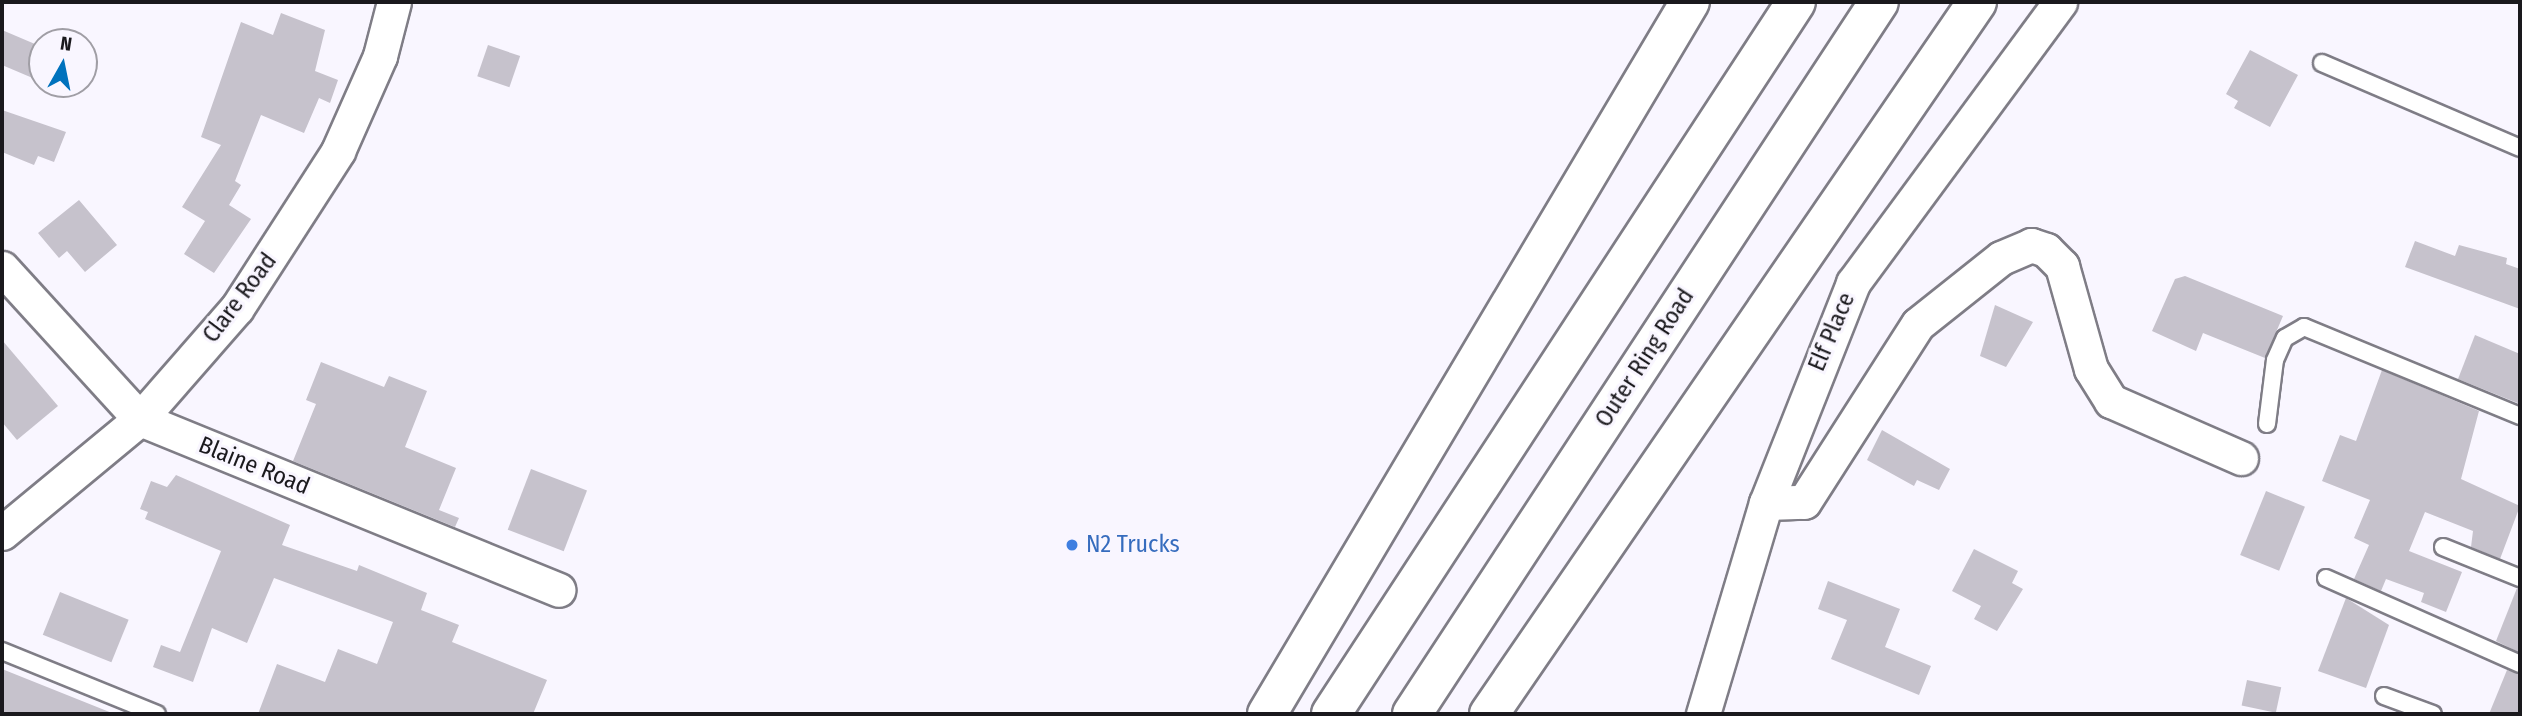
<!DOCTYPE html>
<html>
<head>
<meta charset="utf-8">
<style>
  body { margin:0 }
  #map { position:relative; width:2522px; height:716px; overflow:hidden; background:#f9f6ff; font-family:"Fira Sans Condensed",sans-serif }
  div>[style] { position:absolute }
  .building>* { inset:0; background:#c6c2cc; transform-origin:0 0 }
  .roads { filter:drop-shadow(2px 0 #7f7d86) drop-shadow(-2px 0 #7f7d86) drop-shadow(0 2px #7f7d86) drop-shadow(0 -2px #7f7d86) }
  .service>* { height:16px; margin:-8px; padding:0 8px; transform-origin:8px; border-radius:8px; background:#fff }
  .minor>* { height:33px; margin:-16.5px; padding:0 16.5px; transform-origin:16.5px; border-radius:16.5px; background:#fff }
  .motorway>* { height:38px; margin:-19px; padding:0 19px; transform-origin:19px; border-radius:19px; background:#fff }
  .dots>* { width:19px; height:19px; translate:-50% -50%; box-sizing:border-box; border:4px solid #f9f6ff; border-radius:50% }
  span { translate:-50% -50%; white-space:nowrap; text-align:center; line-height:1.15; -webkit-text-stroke:6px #f9f6ff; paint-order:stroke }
  .street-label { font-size:24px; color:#1a191d }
  .shop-label { font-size:24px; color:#366cbe }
  .left { translate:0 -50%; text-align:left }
  .frame { position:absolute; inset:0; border:4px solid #1a191d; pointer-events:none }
  .north { position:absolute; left:28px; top:28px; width:70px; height:70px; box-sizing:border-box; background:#f9f6ff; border:2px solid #a09ea5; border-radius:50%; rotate:9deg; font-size:19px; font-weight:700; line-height:28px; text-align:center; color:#1a191d }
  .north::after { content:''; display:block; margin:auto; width:24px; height:32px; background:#0072bd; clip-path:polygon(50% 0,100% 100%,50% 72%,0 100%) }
</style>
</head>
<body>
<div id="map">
  <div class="building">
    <i style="clip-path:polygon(281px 13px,325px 30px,315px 71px,338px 80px,330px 103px,319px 98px,304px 133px,261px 115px,235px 181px,241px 185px,229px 205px,251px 219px,214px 273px,184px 254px,205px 221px,182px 207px,221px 145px,201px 137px,241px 22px,273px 35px)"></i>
    <i style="clip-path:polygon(2px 30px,42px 47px,42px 82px,2px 65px)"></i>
    <i style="left:488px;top:45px;width:34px;height:33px;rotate:19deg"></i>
    <i style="clip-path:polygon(2250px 50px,2298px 75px,2270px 127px,2234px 108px,2238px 101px,2226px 94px)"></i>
    <i style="clip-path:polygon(2px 110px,66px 132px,54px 162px,38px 156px,34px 165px,2px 152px)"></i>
    <i style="clip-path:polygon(79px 200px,117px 245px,85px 272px,67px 251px,59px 258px,38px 233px)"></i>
    <i style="clip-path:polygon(2415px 241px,2455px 256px,2459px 245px,2507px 258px,2506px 264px,2520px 269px,2520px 309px,2405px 267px)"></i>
    <i style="clip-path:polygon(2185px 276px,2283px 316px,2265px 358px,2203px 333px,2196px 351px,2152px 331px,2175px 279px)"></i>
    <i style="clip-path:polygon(1995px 305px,2033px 322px,2006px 367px,1980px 356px)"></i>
    <i style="clip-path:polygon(2475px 335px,2520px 354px,2520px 404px,2458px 379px)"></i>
    <i style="clip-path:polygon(2px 340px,58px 406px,17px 440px,2px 422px)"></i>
    <i style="clip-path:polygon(321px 362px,384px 387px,389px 376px,427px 391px,405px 447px,456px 468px,439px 510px,459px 518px,455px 527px,293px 461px,316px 404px,306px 400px)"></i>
    <i style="clip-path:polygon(2382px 370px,2479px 411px,2461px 479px,2520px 506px,2500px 559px,2471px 547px,2473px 531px,2425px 512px,2409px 551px,2462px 572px,2446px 612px,2421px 602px,2424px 593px,2386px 579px,2381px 591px,2354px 579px,2369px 545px,2354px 538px,2370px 500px,2322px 481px,2340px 435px,2356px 441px)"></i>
    <i style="clip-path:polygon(1882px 430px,1950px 469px,1939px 490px,1917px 480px,1914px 486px,1867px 460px)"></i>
    <i style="left:531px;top:469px;width:60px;height:65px;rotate:21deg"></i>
    <i style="clip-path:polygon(176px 475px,290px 525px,282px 545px,357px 571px,359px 565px,427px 593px,421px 610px,459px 625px,452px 642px,547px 680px,533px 714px,258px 714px,277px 664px,325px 682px,338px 649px,377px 664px,393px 622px,274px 578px,247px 643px,212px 628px,193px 682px,153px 667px,161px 645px,180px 652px,221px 551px,145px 519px,148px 512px,140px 509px,151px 481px,167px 487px)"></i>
    <i style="left:2266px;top:491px;width:42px;height:69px;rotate:22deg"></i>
    <i style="clip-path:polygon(1974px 549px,2018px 571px,2012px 583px,2023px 589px,1997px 631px,1974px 619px,1981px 606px,1952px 591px)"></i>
    <i style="clip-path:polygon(1828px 581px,1900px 609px,1885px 647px,1931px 666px,1919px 695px,1831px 659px,1847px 620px,1818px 609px)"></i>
    <i style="clip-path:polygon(2517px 588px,2520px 588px,2520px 653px,2496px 641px)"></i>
    <i style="left:60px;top:592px;width:74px;height:46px;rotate:22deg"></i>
    <i style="clip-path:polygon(2346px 598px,2389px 625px,2366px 688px,2318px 671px)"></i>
    <i style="clip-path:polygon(2px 669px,112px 713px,112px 714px,2px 714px)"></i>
    <i style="clip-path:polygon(2507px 670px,2520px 674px,2520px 714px,2489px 714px)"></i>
    <i style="left:2247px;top:680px;width:35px;height:26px;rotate:12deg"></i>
  </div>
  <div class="roads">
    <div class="service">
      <i style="left:2322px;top:63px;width:215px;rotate:23.2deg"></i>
      <i style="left:2267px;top:424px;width:64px;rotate:-82.9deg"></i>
      <i style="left:2275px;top:360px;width:24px;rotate:-66deg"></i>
      <i style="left:2285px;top:338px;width:22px;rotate:-30deg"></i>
      <i style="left:2304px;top:327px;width:234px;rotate:22.4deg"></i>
      <i style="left:2443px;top:547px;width:83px;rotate:21.9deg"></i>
      <i style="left:2326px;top:578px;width:212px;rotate:23.9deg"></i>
      <i style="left:2px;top:651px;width:167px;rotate:22.1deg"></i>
      <i style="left:2384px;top:696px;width:52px;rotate:20.2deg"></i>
    </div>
    <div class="minor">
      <i style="left:2px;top:268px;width:205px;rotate:47.6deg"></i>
      <i style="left:140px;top:419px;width:452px;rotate:22.2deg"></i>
      <i style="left:1766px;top:503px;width:38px;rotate:-2deg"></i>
      <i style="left:1804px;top:502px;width:211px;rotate:-57.4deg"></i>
      <i style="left:1918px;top:324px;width:106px;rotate:-38.5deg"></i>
      <i style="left:2001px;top:258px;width:33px;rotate:-23deg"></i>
      <i style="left:2031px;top:245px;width:16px;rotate:18deg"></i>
      <i style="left:2046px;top:250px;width:23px;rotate:45deg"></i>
      <i style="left:2062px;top:266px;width:107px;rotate:74.3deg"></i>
      <i style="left:2091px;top:369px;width:38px;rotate:58deg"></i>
      <i style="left:2111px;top:401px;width:142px;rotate:23.7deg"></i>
      <i style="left:2px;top:533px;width:179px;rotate:-39.6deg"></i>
      <i style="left:140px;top:419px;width:147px;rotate:-48.9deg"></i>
      <i style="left:237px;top:308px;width:187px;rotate:-57.2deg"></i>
      <i style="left:338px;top:151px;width:104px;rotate:-66.1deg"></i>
      <i style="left:380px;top:56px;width:56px;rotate:-75.5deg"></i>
      <i style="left:1703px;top:714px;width:220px;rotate:-73.4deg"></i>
      <i style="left:1766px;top:503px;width:237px;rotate:-68.4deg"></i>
      <i style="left:1853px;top:283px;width:349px;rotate:-53.6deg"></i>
    </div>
    <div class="motorway">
      <i style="left:1267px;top:714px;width:828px;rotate:-59.29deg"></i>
      <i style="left:1331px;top:714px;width:850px;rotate:-56.85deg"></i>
      <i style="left:1412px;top:714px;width:851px;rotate:-56.74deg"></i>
      <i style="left:1489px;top:714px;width:863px;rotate:-55.57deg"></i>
    </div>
  </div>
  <div class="dots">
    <i style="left:1072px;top:545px;background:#3f7fe0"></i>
  </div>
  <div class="street-label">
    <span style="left:240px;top:298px;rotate:-53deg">Clare Road</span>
    <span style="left:1832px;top:332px;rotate:-67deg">Elf Place</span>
    <span style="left:1645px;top:358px;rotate:-57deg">Outer Ring Road</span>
    <span style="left:254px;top:466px;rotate:22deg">Blaine Road</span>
  </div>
  <div class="shop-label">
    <span class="left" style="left:1086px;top:545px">N2 Trucks</span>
  </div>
  <div class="frame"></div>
  <div class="north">N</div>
</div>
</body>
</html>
